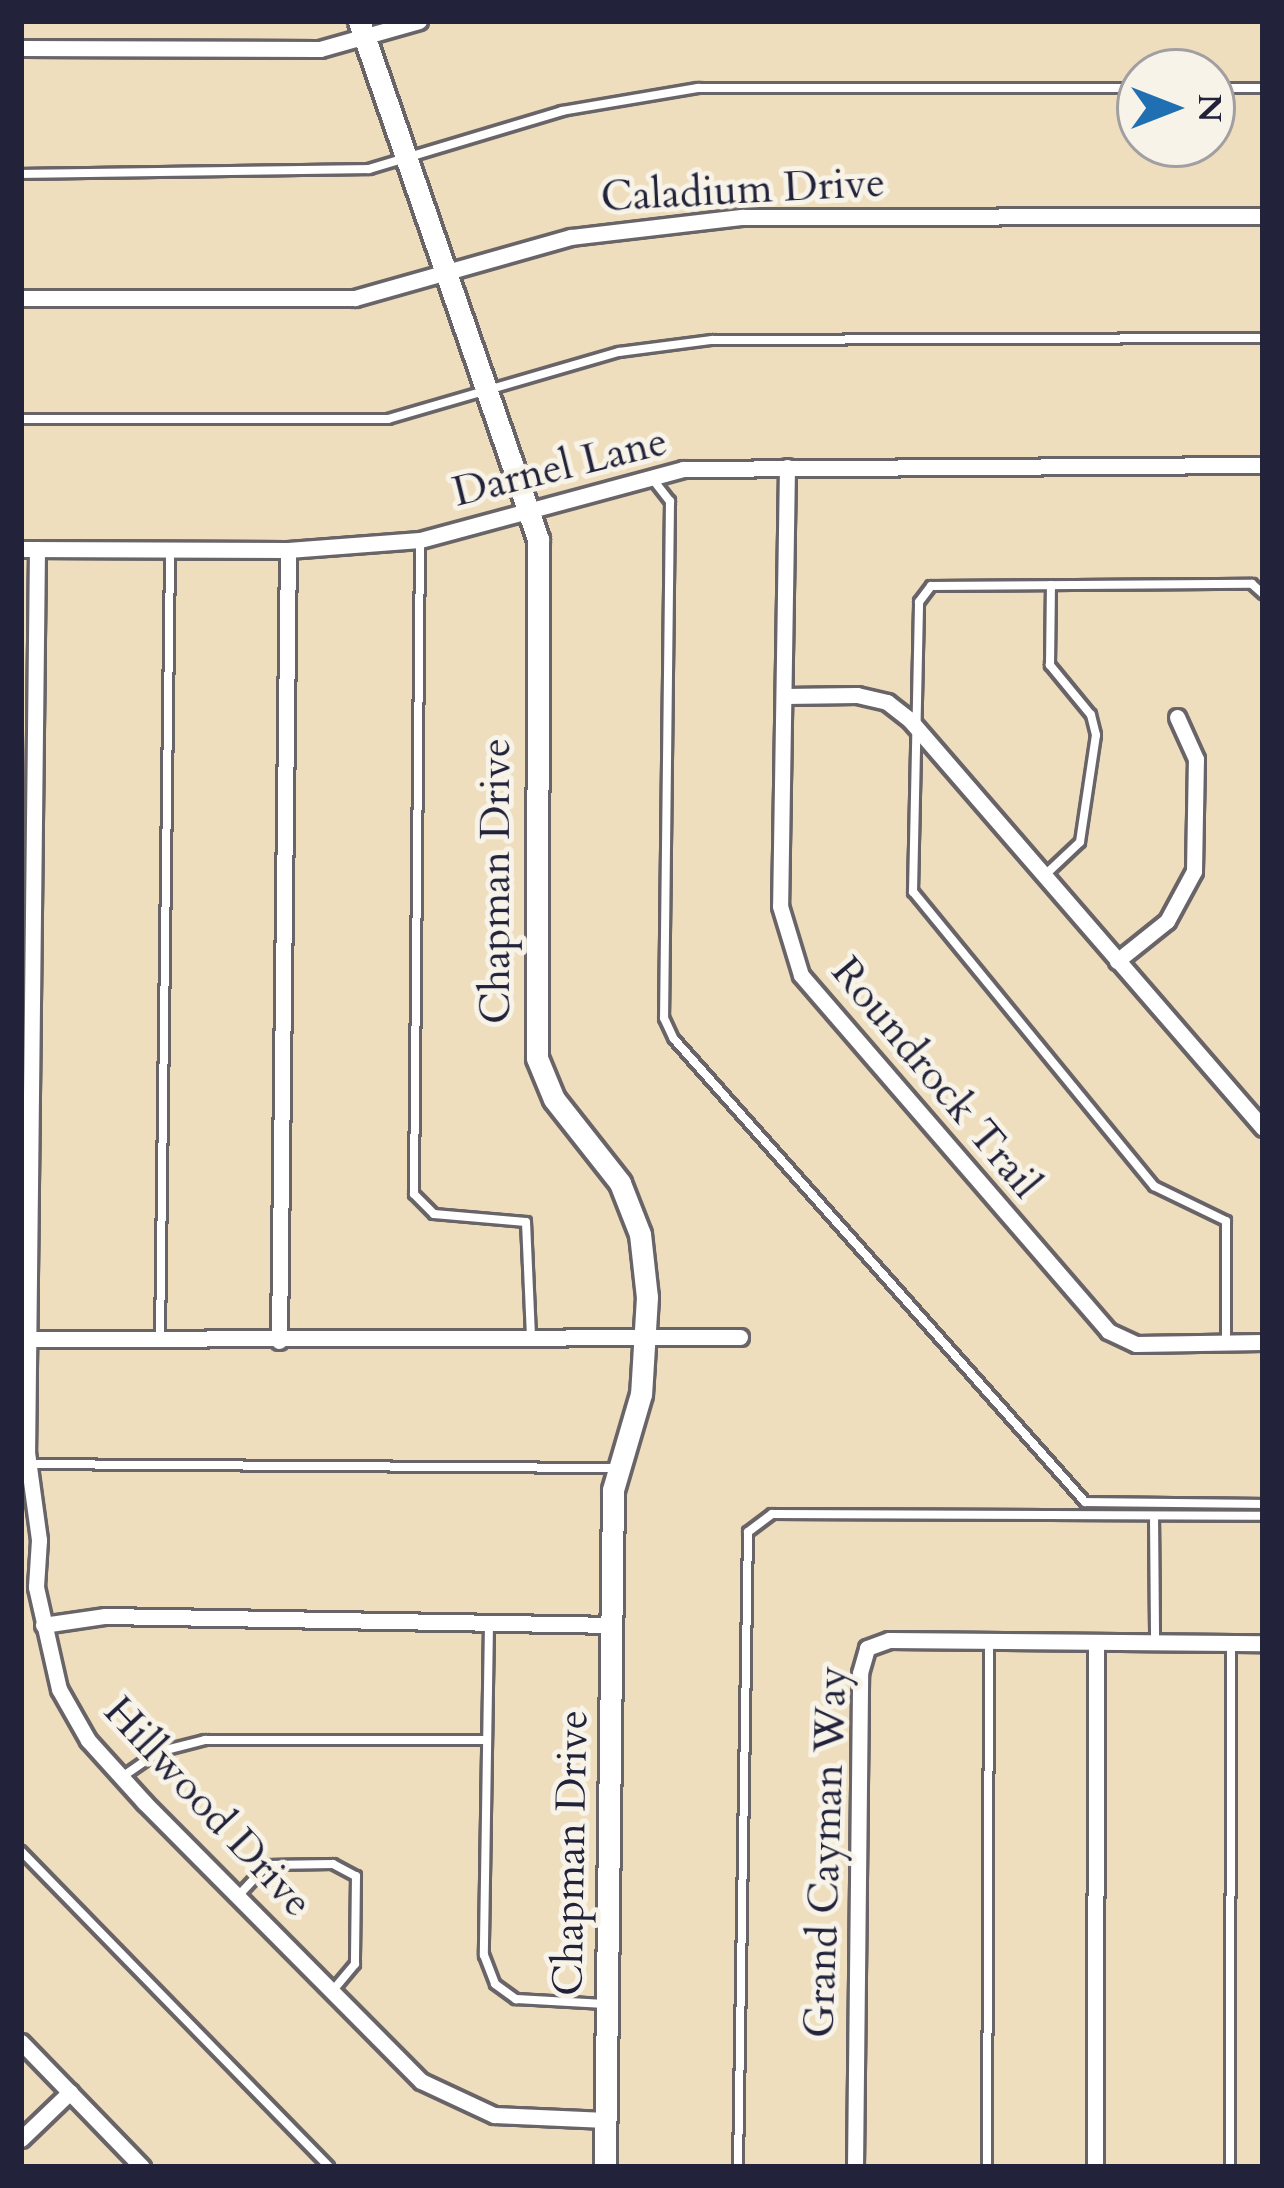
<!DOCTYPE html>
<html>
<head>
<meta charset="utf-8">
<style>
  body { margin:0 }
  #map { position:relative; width:1284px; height:2188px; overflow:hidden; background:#eedebd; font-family:Cardo,serif }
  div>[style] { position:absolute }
  .roads { filter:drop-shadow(3px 0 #696468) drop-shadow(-3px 0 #696468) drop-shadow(0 3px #696468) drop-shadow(0 -3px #696468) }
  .lane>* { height:8px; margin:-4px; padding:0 4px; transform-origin:4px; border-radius:4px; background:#fff }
  .street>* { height:15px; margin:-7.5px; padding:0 7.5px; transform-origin:7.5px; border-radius:7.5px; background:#fff }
  .secondary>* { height:21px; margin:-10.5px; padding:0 10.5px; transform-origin:10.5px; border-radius:10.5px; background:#fff }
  span { translate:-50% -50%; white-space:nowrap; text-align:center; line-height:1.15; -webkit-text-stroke:10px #f7f3e8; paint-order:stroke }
  .street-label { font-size:42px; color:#22223b }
  .frame { position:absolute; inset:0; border:24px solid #22223b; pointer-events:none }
  .north { position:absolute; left:1116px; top:48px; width:120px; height:120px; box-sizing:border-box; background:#f7f3e8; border:3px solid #a29fa3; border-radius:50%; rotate:90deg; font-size:33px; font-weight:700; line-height:48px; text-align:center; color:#22223b }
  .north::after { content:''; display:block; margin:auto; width:42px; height:54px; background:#1f6fb2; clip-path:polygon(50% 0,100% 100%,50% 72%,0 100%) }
</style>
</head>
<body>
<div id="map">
  <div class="roads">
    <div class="lane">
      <i style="left:1212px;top:88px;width:51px"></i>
      <i style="left:21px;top:174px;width:348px;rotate:-0.8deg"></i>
      <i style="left:369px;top:169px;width:202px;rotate:-16.7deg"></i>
      <i style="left:562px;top:111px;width:138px;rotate:-9.6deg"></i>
      <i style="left:698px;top:88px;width:442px"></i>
      <i style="left:21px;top:419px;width:367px"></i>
      <i style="left:388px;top:419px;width:241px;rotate:-16.2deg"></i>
      <i style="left:619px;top:352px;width:94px;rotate:-7.4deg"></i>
      <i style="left:712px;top:340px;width:551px;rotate:-0.21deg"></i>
      <i style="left:651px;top:477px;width:31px;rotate:52deg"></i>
      <i style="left:670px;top:501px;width:517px;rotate:90.66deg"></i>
      <i style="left:664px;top:1018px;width:23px;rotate:65deg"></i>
      <i style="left:674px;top:1039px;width:619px;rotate:48.4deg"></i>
      <i style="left:1085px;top:1502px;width:178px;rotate:0.6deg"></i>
      <i style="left:420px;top:542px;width:652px;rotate:90.53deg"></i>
      <i style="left:414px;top:1194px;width:28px;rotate:45deg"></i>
      <i style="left:434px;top:1214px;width:92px;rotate:5deg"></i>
      <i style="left:526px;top:1222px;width:114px;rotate:87.5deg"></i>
      <i style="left:1045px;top:875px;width:48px;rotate:-43.3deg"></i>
      <i style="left:1080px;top:842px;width:108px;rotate:-81.5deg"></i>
      <i style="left:1096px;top:735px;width:21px;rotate:-104deg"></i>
      <i style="left:1091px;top:715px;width:65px;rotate:-129.4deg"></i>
      <i style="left:1050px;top:665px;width:80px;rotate:-89.3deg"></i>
      <i style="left:160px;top:1340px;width:789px;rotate:-89.27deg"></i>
      <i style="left:1226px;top:1343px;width:122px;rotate:-90deg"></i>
      <i style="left:1226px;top:1221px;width:80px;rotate:-154.1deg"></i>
      <i style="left:1154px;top:1186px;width:380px;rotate:-129.3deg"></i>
      <i style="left:913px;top:892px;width:290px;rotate:-88.8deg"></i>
      <i style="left:919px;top:602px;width:20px;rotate:-53deg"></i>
      <i style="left:931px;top:586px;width:321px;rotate:-0.4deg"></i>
      <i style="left:1252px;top:584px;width:15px;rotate:42deg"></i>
      <i style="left:21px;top:1464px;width:592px;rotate:0.39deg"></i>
      <i style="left:1154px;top:1516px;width:124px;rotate:89.5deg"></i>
      <i style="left:489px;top:1624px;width:331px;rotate:90.9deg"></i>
      <i style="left:484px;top:1955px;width:31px;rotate:69deg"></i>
      <i style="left:495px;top:1984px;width:26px;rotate:36deg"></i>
      <i style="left:516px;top:1999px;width:89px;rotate:3.2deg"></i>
      <i style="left:122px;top:1777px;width:44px;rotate:-34.8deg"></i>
      <i style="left:158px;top:1752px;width:49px;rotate:-14.3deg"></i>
      <i style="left:205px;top:1740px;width:282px"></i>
      <i style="left:21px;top:1851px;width:441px;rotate:45.7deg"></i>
      <i style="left:239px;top:1895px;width:41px;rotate:-47deg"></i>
      <i style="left:267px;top:1865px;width:66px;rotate:-0.9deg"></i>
      <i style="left:333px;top:1864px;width:26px;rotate:28deg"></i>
      <i style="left:356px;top:1876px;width:88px;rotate:90.7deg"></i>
      <i style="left:355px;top:1964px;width:35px;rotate:130deg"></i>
      <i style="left:738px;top:2167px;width:635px;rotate:-89.1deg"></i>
      <i style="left:748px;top:1532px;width:30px;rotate:-37deg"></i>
      <i style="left:772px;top:1514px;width:491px;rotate:0.2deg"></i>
      <i style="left:987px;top:2167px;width:524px;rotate:-89.78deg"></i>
      <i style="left:1230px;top:2167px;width:522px;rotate:-89.89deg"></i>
    </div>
    <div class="street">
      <i style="left:21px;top:48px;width:299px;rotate:0.2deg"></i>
      <i style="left:320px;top:49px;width:103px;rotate:-15.8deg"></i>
      <i style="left:21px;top:298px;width:334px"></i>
      <i style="left:355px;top:298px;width:224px;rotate:-15.8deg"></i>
      <i style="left:571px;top:237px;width:172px;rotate:-6.7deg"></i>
      <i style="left:742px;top:217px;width:521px;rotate:-0.11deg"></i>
      <i style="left:787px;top:467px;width:439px;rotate:90.9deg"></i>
      <i style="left:780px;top:906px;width:72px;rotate:73.1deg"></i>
      <i style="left:801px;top:975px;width:470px;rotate:49.2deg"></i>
      <i style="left:1108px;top:1331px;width:31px;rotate:25deg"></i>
      <i style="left:1136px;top:1344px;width:127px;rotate:-0.9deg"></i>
      <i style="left:21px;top:549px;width:267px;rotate:0.2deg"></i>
      <i style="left:288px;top:550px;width:132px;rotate:-4.3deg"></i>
      <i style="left:420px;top:540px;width:272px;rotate:-15.1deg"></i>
      <i style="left:683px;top:469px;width:580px;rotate:-0.4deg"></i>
      <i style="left:37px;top:549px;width:903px;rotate:90.63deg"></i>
      <i style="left:27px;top:1452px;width:89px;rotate:82.2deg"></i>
      <i style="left:39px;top:1540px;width:47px;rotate:93.7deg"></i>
      <i style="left:36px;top:1587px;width:105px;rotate:77.3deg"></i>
      <i style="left:59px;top:1689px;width:59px;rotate:60.4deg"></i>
      <i style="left:88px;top:1740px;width:84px;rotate:47.9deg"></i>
      <i style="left:144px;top:1802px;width:393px;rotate:45.2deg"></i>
      <i style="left:421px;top:2081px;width:81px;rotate:25deg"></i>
      <i style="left:494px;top:2115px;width:112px;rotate:2.6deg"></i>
      <i style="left:784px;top:696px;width:73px;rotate:-0.8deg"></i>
      <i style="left:857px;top:695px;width:31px;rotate:13deg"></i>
      <i style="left:887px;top:702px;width:28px;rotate:38deg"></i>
      <i style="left:909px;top:719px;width:541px;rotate:49.12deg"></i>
      <i style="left:1117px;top:961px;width:64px;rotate:-38.7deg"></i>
      <i style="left:1167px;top:921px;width:57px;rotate:-61.6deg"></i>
      <i style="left:1194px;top:871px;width:112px;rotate:-89deg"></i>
      <i style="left:1196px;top:759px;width:46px;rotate:-114.3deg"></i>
      <i style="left:29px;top:1339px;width:711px;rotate:-0.16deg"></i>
      <i style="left:279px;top:1341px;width:791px;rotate:-89.35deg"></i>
      <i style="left:43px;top:1625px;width:63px;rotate:-8.3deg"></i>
      <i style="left:105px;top:1616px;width:508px;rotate:1.01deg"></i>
      <i style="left:21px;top:2042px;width:174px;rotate:45.9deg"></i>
      <i style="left:21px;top:2139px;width:68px;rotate:-43.8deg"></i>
      <i style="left:855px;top:2167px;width:494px;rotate:-89.4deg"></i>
      <i style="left:860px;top:1673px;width:26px;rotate:-74deg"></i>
      <i style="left:867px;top:1648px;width:23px;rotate:-20deg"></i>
      <i style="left:889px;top:1640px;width:374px;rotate:0.5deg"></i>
      <i style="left:1095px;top:2167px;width:524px;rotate:-89.89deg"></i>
    </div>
    <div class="secondary">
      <i style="left:359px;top:21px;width:548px;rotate:70.94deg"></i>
      <i style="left:538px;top:539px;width:519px;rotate:90.11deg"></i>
      <i style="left:537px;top:1058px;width:44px;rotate:67.5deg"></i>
      <i style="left:554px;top:1099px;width:107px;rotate:51.8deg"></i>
      <i style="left:620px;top:1183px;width:55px;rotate:68.6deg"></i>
      <i style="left:640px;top:1234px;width:63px;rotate:83.7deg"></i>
      <i style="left:647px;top:1297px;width:97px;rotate:93.5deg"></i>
      <i style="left:641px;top:1394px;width:100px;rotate:106.3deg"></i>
      <i style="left:613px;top:1490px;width:677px;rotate:90.68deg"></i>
    </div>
  </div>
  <div class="street-label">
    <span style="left:743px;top:190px;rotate:-3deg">Caladium Drive</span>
    <span style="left:560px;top:467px;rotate:-14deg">Darnel Lane</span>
    <span style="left:496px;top:881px;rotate:-90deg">Chapman Drive</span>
    <span style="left:936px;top:1078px;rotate:50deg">Roundrock Trail</span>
    <span style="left:208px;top:1807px;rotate:47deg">Hillwood Drive</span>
    <span style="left:826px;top:1852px;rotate:-88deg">Grand Cayman Way</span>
    <span style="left:571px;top:1853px;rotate:-89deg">Chapman Drive</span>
  </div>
  <div class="frame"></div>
  <div class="north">N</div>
</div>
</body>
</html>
